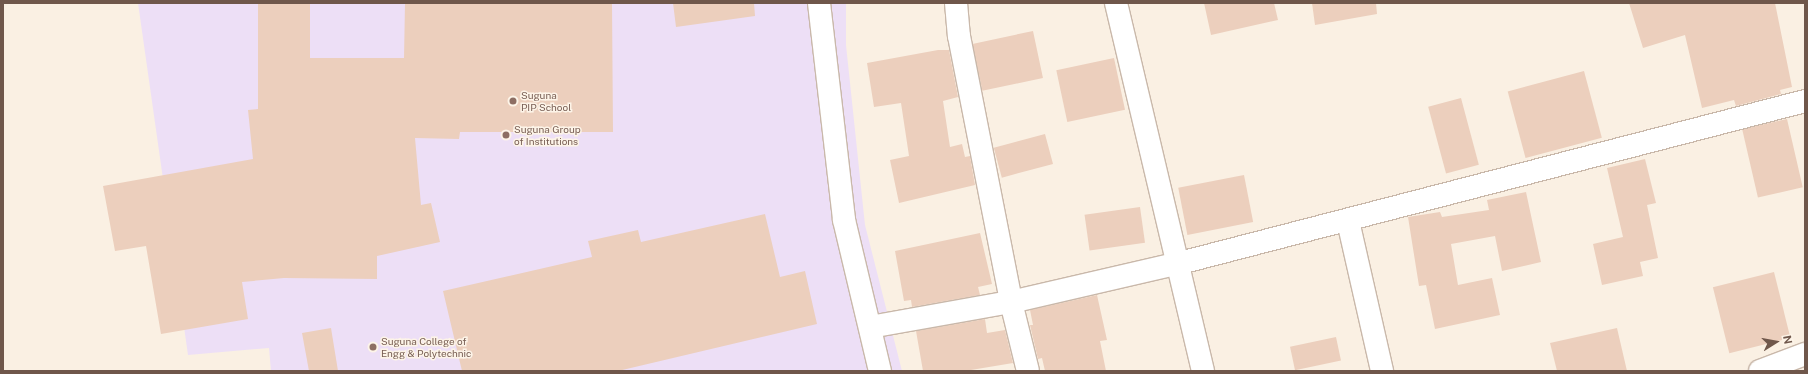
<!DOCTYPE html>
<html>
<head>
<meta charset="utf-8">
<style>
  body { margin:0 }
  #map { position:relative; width:1808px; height:374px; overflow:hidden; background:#faf0e3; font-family:"Public Sans",sans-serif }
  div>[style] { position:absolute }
  .education>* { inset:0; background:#eddff6 }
  .building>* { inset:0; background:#eccfbd; transform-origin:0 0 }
  .roads { filter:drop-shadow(1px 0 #c9b8aa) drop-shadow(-1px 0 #c9b8aa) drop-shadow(0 1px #c9b8aa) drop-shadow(0 -1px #c9b8aa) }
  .minor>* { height:22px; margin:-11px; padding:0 11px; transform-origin:11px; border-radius:11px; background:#fff }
  .dots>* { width:11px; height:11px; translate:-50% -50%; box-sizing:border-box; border:2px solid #fdf4e8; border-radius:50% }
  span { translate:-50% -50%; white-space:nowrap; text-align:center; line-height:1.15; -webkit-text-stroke:3px #fdf4e8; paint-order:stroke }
  .education-label { font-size:10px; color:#785e54 }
  .left { translate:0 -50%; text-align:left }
  .frame { position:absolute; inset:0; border:4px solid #6f574b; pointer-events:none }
  .north { position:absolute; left:1756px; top:322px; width:40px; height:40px; -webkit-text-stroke:3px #fdf4e8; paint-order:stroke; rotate:79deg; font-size:11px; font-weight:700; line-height:16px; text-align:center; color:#6f574b }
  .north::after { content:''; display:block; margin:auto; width:14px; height:18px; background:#6f574b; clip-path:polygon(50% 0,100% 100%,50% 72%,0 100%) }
</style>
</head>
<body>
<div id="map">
  <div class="education">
    <i style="clip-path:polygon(138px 3px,846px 3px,846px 45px,865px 225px,902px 371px,271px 371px,269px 348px,188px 355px)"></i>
  </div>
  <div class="building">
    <i style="clip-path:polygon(258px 3px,310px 3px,310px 58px,404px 58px,405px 3px,612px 3px,613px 132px,460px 132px,459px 139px,415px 138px,421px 205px,431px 203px,440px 242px,377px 256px,377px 279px,284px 278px,242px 282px,248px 319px,161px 334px,146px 246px,115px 251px,103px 186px,253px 159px,248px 110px,258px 109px)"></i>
    <i style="clip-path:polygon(673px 3px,754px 3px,755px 16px,676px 27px)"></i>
    <i style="clip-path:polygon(1204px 3px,1274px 3px,1278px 20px,1211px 35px)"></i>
    <i style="clip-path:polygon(1312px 3px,1376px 3px,1377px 14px,1315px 25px)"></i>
    <i style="clip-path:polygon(1629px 3px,1775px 3px,1792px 87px,1780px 90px,1781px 94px,1736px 106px,1734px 100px,1702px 108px,1685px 35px,1643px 48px)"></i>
    <i style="left:1033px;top:31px;width:48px;height:62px;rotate:78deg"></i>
    <i style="clip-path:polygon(938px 50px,949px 50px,958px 97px,943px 101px,950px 147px,962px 144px,965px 157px,970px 156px,975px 185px,899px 203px,890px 160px,909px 156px,901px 103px,874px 107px,867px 63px)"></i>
    <i style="left:1114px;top:58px;width:53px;height:59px;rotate:78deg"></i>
    <i style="left:1584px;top:71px;width:69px;height:79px;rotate:75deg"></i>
    <i style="left:1461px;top:98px;width:69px;height:34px;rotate:75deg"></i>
    <i style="left:1787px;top:119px;width:70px;height:46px;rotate:77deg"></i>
    <i style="left:1045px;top:134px;width:31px;height:53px;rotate:75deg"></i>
    <i style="clip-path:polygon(1645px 159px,1656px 203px,1647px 205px,1658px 258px,1640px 262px,1643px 276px,1602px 285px,1593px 244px,1623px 237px,1607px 168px)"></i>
    <i style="left:1244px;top:175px;width:48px;height:67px;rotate:79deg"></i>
    <i style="clip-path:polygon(1526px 192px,1541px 262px,1502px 271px,1495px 236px,1451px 244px,1458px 285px,1492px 278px,1500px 315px,1435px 329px,1426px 285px,1419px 286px,1408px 217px,1440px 212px,1442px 217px,1489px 210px,1487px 200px)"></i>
    <i style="left:1140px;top:207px;width:36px;height:56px;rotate:82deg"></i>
    <i style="clip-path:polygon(765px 214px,780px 277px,805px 271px,817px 324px,618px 371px,462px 371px,443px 291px,592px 257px,588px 241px,638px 230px,641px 242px)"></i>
    <i style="clip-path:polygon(980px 233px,992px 284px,978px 287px,980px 295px,912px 307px,911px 300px,904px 301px,895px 251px)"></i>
    <i style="left:1774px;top:272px;width:68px;height:63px;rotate:76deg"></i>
    <i style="clip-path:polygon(1097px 295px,1107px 340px,1100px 341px,1106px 371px,1045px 371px,1042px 358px,1038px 359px,1030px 325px,1033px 325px,1030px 310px)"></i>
    <i style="clip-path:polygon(985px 319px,987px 333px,1005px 330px,1013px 363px,965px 371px,923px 371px,916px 331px)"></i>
    <i style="clip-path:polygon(331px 328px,338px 371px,309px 371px,302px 333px)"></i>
    <i style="clip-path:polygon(1617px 328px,1627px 371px,1557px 371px,1550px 343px)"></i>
    <i style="left:1336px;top:337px;width:24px;height:47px;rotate:78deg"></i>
  </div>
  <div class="roads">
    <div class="minor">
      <i style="left:819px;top:3px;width:218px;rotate:83.4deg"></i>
      <i style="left:844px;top:220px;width:155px;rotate:76.6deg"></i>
      <i style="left:956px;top:3px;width:33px;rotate:85deg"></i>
      <i style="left:959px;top:36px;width:271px;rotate:78.9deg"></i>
      <i style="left:1011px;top:302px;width:71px;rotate:76.2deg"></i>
      <i style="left:1116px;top:3px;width:378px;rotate:76.7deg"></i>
      <i style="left:1348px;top:221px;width:154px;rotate:77.2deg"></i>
      <i style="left:870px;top:327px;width:143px;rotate:-10.1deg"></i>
      <i style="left:1011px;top:302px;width:173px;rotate:-13deg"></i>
      <i style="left:1180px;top:263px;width:646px;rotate:-14.53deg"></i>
      <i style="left:1760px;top:371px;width:48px;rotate:-20.7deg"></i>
    </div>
  </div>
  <div class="dots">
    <i style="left:513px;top:101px;background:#8d6e63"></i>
    <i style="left:506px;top:135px;background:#8d6e63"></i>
    <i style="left:373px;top:347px;background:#8d6e63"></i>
  </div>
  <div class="education-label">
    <span class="left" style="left:521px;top:101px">Suguna<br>PIP School</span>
    <span class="left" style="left:514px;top:135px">Suguna Group<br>of Institutions</span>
    <span class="left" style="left:381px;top:347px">Suguna College of<br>Engg &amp; Polytechnic</span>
  </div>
  <div class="frame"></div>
  <div class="north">N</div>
</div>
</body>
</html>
